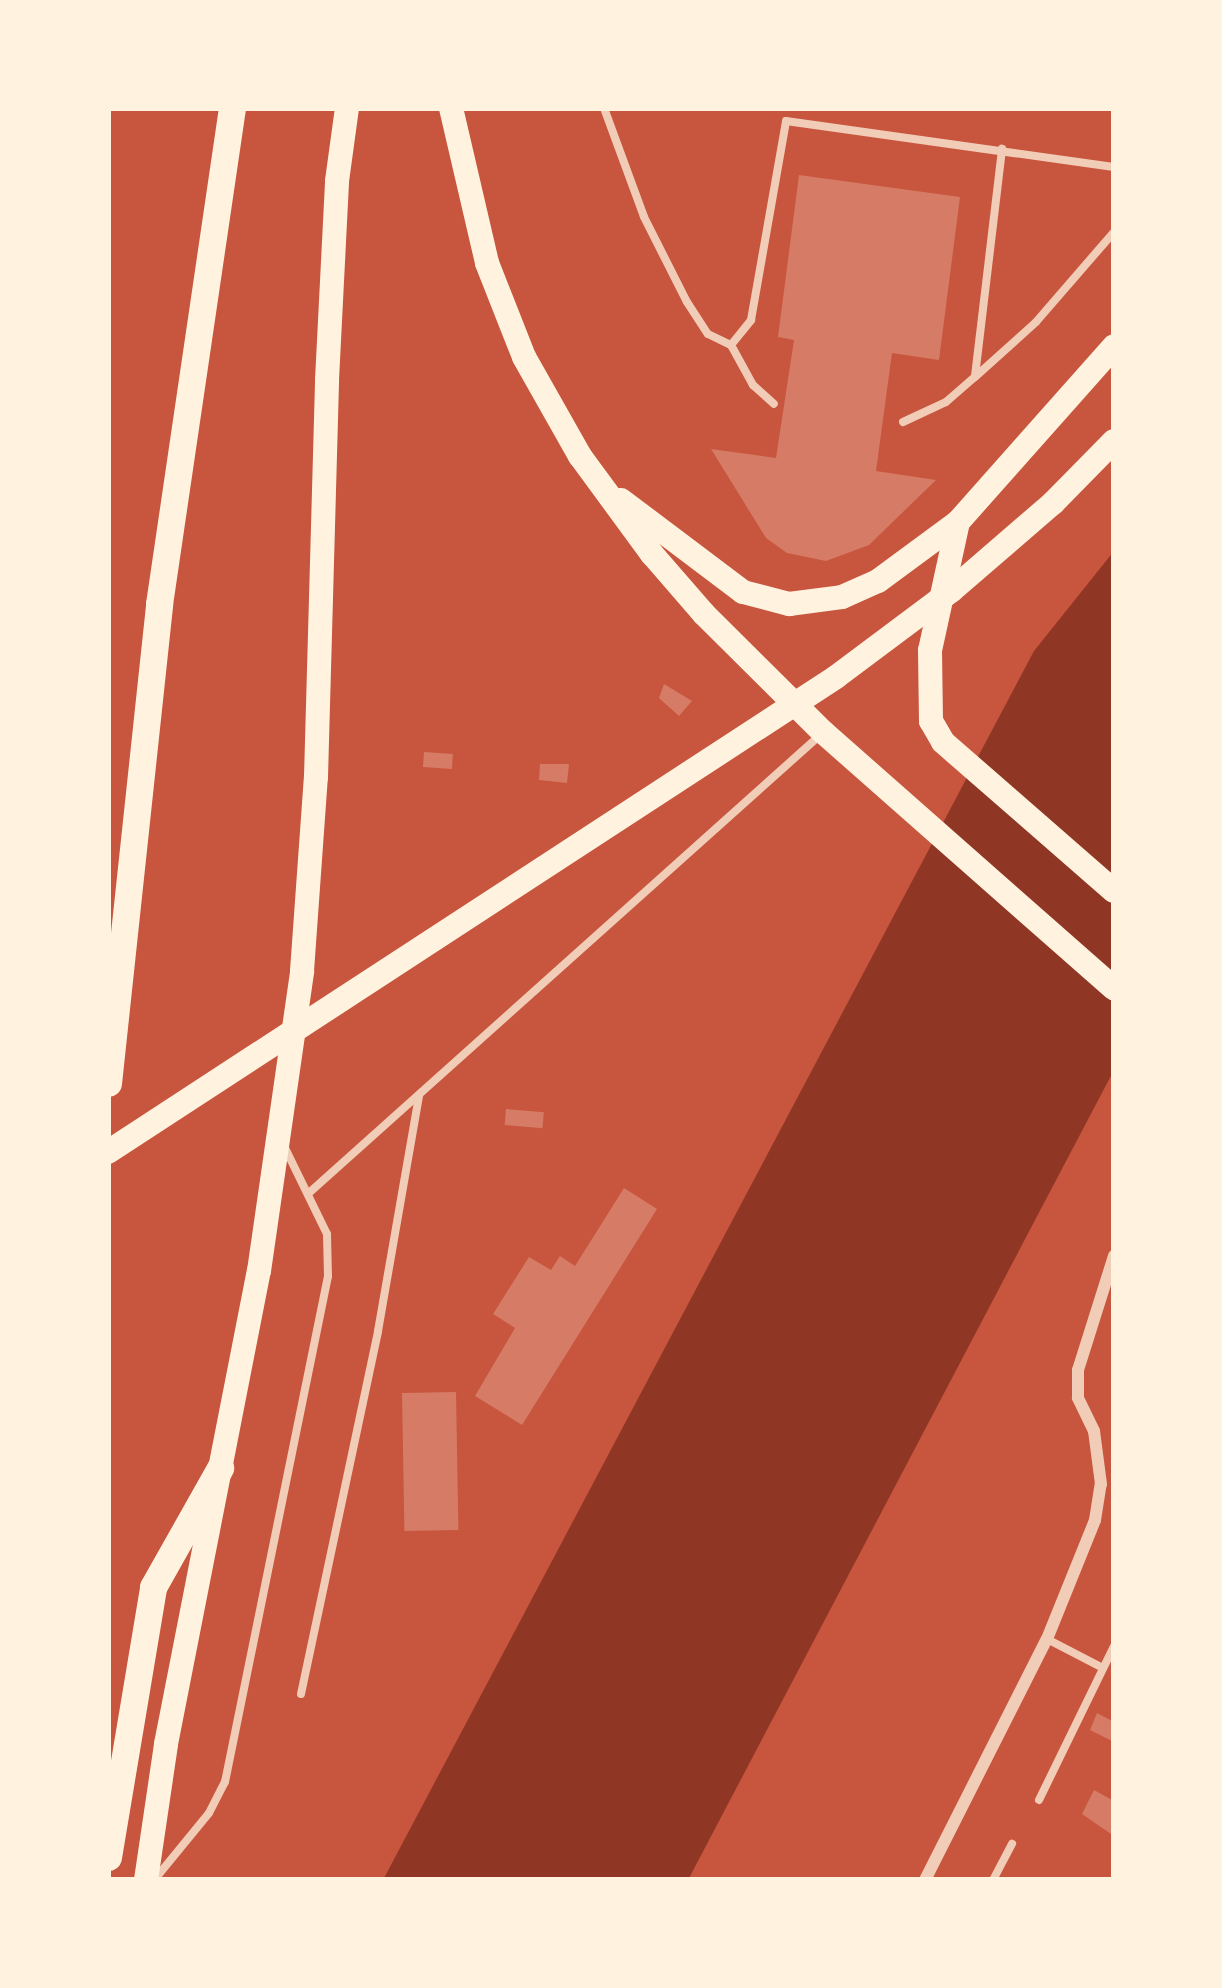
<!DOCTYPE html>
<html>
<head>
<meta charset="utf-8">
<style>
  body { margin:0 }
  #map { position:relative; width:1222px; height:1988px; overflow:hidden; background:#c8553d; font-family:"Fira Sans",sans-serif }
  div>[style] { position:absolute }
  .water>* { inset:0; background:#8f3625 }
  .building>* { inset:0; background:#d67c66; transform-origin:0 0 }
  .service>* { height:8px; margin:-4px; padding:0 4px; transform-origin:4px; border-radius:4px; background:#f1ccb7 }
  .minor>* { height:12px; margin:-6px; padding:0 6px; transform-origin:6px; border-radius:6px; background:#f1ccb7 }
  .trunk>* { height:24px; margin:-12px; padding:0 12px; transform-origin:12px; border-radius:12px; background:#fff3e0 }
  .motorway>* { height:27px; margin:-13.5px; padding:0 13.5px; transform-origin:13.5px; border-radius:13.5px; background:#fff3e0 }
  span { translate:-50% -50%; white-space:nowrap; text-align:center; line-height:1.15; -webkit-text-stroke:9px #fff3e0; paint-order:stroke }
  .frame { position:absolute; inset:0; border:111px solid #fff3e0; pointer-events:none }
</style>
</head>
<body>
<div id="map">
  <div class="water">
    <i style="clip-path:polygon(1114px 551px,1114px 1070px,688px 1880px,383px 1880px,1034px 651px)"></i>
  </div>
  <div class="building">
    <i style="clip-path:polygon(799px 175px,960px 197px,939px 360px,892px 353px,876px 471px,936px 480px,869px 545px,826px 561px,787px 553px,766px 538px,711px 449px,776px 458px,794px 340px,778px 337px)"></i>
    <i style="clip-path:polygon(664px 684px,692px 701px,679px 716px,659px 698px)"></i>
    <i style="left:424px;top:752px;width:29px;height:15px;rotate:4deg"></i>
    <i style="clip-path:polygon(540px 764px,569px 764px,567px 783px,539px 780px)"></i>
    <i style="left:506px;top:1109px;width:38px;height:16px;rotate:5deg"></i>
    <i style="clip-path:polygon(624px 1188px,657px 1209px,522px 1425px,475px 1396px,515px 1328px,493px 1314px,529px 1257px,551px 1270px,560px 1256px,575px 1266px)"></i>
    <i style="left:456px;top:1392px;width:138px;height:54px;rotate:89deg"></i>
    <i style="clip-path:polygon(1097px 1713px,1114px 1722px,1114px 1742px,1090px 1730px)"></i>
    <i style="clip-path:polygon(1094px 1790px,1114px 1801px,1114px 1836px,1082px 1814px)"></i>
  </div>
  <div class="service">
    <i style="left:604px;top:108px;width:116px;rotate:69.8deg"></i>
    <i style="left:644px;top:217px;width:95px;rotate:63.2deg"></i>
    <i style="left:687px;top:302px;width:38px;rotate:57deg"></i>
    <i style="left:708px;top:334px;width:25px;rotate:26deg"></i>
    <i style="left:731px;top:345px;width:32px;rotate:-51deg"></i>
    <i style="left:751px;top:320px;width:202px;rotate:-80deg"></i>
    <i style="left:786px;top:121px;width:331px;rotate:8deg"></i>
    <i style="left:731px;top:345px;width:46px;rotate:61.2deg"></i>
    <i style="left:753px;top:385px;width:28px;rotate:42deg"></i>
    <i style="left:975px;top:376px;width:229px;rotate:-83.2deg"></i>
    <i style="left:903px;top:422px;width:47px;rotate:-24.9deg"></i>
    <i style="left:946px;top:402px;width:38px;rotate:-41deg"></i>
    <i style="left:975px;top:377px;width:82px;rotate:-42deg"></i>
    <i style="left:1036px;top:322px;width:119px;rotate:-49.1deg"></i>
    <i style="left:310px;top:1192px;width:682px;rotate:-41.85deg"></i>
    <i style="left:1047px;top:1639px;width:63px;rotate:27.4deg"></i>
    <i style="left:301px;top:1694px;width:371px;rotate:-78deg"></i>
    <i style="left:378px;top:1331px;width:239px;rotate:-80.1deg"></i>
    <i style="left:1039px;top:1800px;width:171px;rotate:-64deg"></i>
    <i style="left:155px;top:1879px;width:85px;rotate:-50.7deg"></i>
    <i style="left:209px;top:1813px;width:35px;rotate:-63deg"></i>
    <i style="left:225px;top:1782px;width:516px;rotate:-78.49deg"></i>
    <i style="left:328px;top:1276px;width:42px;rotate:-91.4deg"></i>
    <i style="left:327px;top:1234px;width:98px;rotate:-116deg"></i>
    <i style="left:993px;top:1880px;width:41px;rotate:-62.2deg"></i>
  </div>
  <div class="minor">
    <i style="left:925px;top:1880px;width:270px;rotate:-63.2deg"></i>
    <i style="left:1047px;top:1639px;width:128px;rotate:-68deg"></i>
    <i style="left:1095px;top:1520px;width:36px;rotate:-81deg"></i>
    <i style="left:1101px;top:1484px;width:53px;rotate:-97.5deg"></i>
    <i style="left:1094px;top:1431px;width:37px;rotate:-116deg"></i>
    <i style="left:1078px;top:1398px;width:28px;rotate:-90deg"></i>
    <i style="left:1078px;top:1370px;width:120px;rotate:-72.5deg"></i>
  </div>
  <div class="trunk">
    <i style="left:451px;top:108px;width:159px;rotate:76.9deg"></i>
    <i style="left:487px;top:263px;width:101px;rotate:68.5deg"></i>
    <i style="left:524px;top:357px;width:114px;rotate:60.5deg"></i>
    <i style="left:580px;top:456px;width:122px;rotate:53.7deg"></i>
    <i style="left:652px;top:554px;width:79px;rotate:49.1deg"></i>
    <i style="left:704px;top:614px;width:168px;rotate:44.8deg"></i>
    <i style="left:823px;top:732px;width:388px;rotate:41.4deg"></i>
    <i style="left:621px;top:500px;width:153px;rotate:37deg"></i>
    <i style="left:743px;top:592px;width:48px;rotate:14.6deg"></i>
    <i style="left:789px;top:604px;width:53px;rotate:-7.5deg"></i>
    <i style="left:842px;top:597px;width:39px;rotate:-24deg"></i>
    <i style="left:878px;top:581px;width:99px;rotate:-36.4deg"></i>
    <i style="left:958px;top:522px;width:235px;rotate:-48.4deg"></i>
    <i style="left:958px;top:522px;width:131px;rotate:102.3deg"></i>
    <i style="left:930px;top:650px;width:71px;rotate:89.2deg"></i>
    <i style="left:931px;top:721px;width:24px;rotate:60deg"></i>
    <i style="left:943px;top:742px;width:227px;rotate:41.1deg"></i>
    <i style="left:108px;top:1152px;width:869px;rotate:-33.12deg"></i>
    <i style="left:836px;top:677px;width:144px;rotate:-36.8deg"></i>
    <i style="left:951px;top:591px;width:135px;rotate:-40.8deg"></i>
    <i style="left:1053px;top:503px;width:87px;rotate:-45.5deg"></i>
    <i style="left:146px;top:1880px;width:137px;rotate:-81.6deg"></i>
    <i style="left:166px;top:1744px;width:482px;rotate:-78.9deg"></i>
    <i style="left:259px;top:1271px;width:303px;rotate:-81.8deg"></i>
    <i style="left:302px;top:971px;width:195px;rotate:-85.9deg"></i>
    <i style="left:316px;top:777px;width:397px;rotate:-88.4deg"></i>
    <i style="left:327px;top:380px;width:199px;rotate:-87.1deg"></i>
    <i style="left:337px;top:181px;width:74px;rotate:-82.2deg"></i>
  </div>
  <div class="motorway">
    <i style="left:108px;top:1083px;width:482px;rotate:-83.9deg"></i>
    <i style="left:159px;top:604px;width:501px;rotate:-81.63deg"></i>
    <i style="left:108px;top:1857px;width:274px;rotate:-80.5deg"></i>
    <i style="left:153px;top:1587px;width:137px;rotate:-60.6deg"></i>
  </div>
  <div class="frame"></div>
</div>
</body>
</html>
